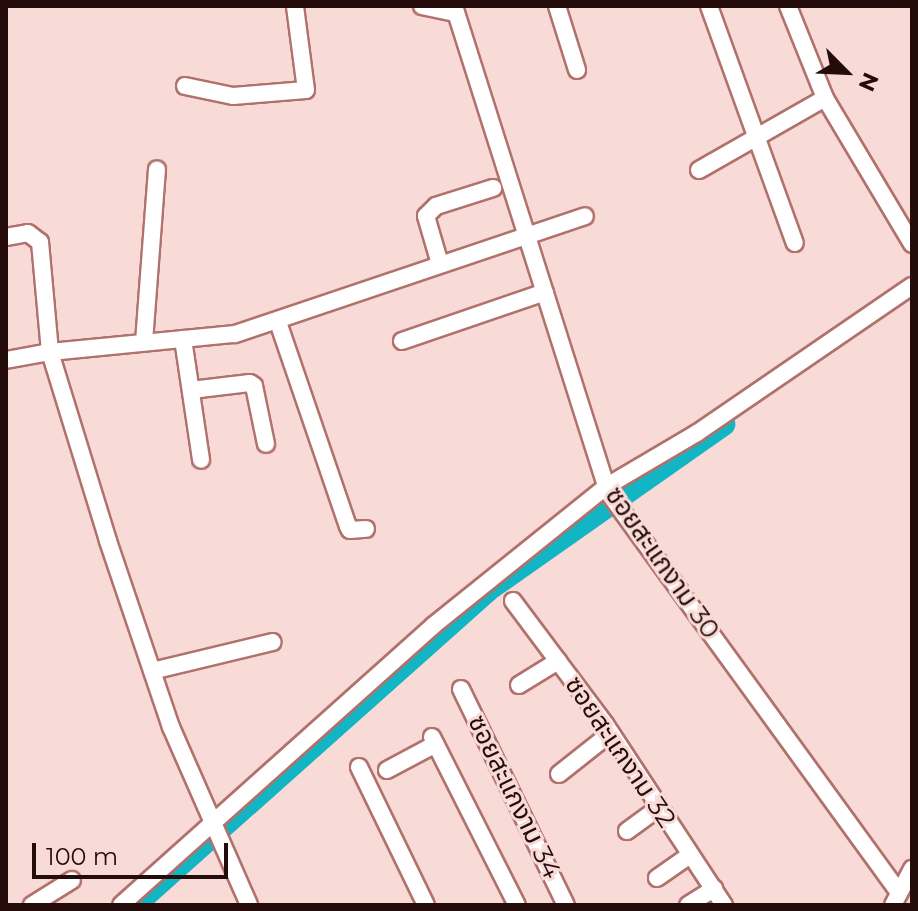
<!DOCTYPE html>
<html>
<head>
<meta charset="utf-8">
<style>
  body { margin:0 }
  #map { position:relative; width:918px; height:911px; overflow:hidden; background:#f8dad7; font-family:Montserrat,"Noto Sans Thai",sans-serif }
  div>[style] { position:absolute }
  .river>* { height:24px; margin:-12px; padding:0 12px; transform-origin:12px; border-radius:12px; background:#12b5c3 }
  .roads { filter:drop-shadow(2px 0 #b1716c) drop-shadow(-2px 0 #b1716c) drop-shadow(0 2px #b1716c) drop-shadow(0 -2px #b1716c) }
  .minor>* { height:16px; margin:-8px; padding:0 8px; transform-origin:8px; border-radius:8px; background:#fff }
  span { translate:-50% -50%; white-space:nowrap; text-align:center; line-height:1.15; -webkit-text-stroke:6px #f8dad7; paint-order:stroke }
  .street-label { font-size:26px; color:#240c0b }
  .frame { position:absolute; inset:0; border:8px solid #240c0b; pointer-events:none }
  .north { position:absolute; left:806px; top:32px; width:80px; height:80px; -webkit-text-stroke:6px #f8dad7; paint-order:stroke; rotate:114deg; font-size:22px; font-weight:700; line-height:32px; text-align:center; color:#240c0b }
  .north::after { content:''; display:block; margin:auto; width:28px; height:36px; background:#240c0b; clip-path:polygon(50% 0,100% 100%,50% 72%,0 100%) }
  .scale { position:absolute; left:32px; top:843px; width:196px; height:36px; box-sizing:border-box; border:4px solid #240c0b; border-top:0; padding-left:10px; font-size:24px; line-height:28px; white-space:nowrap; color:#240c0b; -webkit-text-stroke:6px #f8dad7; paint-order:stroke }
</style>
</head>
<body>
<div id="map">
  <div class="river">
    <i style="left:134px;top:905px;width:473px;rotate:-41.7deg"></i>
    <i style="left:487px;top:590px;width:289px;rotate:-35.1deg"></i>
  </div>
  <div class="roads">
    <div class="minor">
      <i style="left:422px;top:6px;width:34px;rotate:12deg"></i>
      <i style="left:454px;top:6px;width:510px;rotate:72.42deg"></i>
      <i style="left:608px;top:492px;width:495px;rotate:54deg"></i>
      <i style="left:557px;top:6px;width:67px;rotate:72.6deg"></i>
      <i style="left:709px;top:6px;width:252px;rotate:70.1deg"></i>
      <i style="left:788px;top:6px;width:99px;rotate:68.1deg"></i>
      <i style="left:825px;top:98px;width:170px;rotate:59.2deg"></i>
      <i style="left:185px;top:86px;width:49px;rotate:11.8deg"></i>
      <i style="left:233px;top:96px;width:73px;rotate:-4.7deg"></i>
      <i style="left:306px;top:90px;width:85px;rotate:-97.5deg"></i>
      <i style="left:699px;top:170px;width:145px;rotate:-29.7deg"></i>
      <i style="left:6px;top:237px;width:22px;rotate:-10deg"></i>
      <i style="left:28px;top:233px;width:15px;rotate:37deg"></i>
      <i style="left:40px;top:242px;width:110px;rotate:84.8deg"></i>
      <i style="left:50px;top:352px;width:198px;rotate:72.9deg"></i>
      <i style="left:108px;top:541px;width:196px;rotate:71.3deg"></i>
      <i style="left:171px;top:727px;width:194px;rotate:66.3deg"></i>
      <i style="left:440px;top:264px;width:50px;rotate:-106.3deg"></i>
      <i style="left:426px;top:216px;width:14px;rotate:-45deg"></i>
      <i style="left:436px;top:206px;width:60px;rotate:-17.5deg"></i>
      <i style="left:278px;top:322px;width:216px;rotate:71.1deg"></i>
      <i style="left:348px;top:526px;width:4px;rotate:63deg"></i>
      <i style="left:350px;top:530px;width:16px;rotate:-4deg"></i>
      <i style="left:183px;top:339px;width:122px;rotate:81.5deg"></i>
      <i style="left:402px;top:341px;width:151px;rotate:-18.9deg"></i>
      <i style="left:144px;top:342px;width:173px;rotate:-85.7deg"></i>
      <i style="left:6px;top:360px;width:45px;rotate:-10.3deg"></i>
      <i style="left:50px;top:352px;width:186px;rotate:-5.6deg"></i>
      <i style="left:235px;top:334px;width:369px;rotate:-18.6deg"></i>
      <i style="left:191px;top:390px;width:59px;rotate:-6.8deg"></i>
      <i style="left:250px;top:383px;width:5px;rotate:37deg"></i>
      <i style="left:254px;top:386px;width:59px;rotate:78.3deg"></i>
      <i style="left:513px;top:601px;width:154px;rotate:53.2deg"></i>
      <i style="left:605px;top:724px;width:217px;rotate:56.7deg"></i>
      <i style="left:152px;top:671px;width:124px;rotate:-13.5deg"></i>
      <i style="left:519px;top:685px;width:46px;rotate:-31.6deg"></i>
      <i style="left:461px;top:689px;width:240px;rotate:64.1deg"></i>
      <i style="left:432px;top:737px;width:188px;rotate:63.2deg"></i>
      <i style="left:359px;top:767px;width:153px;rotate:64.1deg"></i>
      <i style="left:387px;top:770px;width:55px;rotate:-28deg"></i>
      <i style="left:559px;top:774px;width:66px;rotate:-38.3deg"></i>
      <i style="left:627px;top:831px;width:39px;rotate:-36deg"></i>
      <i style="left:657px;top:878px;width:40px;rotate:-34.9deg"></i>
      <i style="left:32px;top:905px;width:47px;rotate:-32deg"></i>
      <i style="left:121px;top:905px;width:420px;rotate:-41.8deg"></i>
      <i style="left:434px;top:625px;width:222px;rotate:-38.8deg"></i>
      <i style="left:607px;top:486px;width:104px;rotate:-30.5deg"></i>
      <i style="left:697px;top:433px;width:260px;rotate:-34.4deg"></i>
      <i style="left:688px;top:905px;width:31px;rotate:-32deg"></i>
      <i style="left:893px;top:905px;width:41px;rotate:-62.2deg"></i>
    </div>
  </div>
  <div class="street-label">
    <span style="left:662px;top:563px;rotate:55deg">ซอยสะแกงาม 30</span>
    <span style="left:620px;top:752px;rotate:56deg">ซอยสะแกงาม 32</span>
    <span style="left:514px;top:797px;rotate:64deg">ซอยสะแกงาม 34</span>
  </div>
  <div class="frame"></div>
  <div class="north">N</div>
  <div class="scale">100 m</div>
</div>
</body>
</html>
